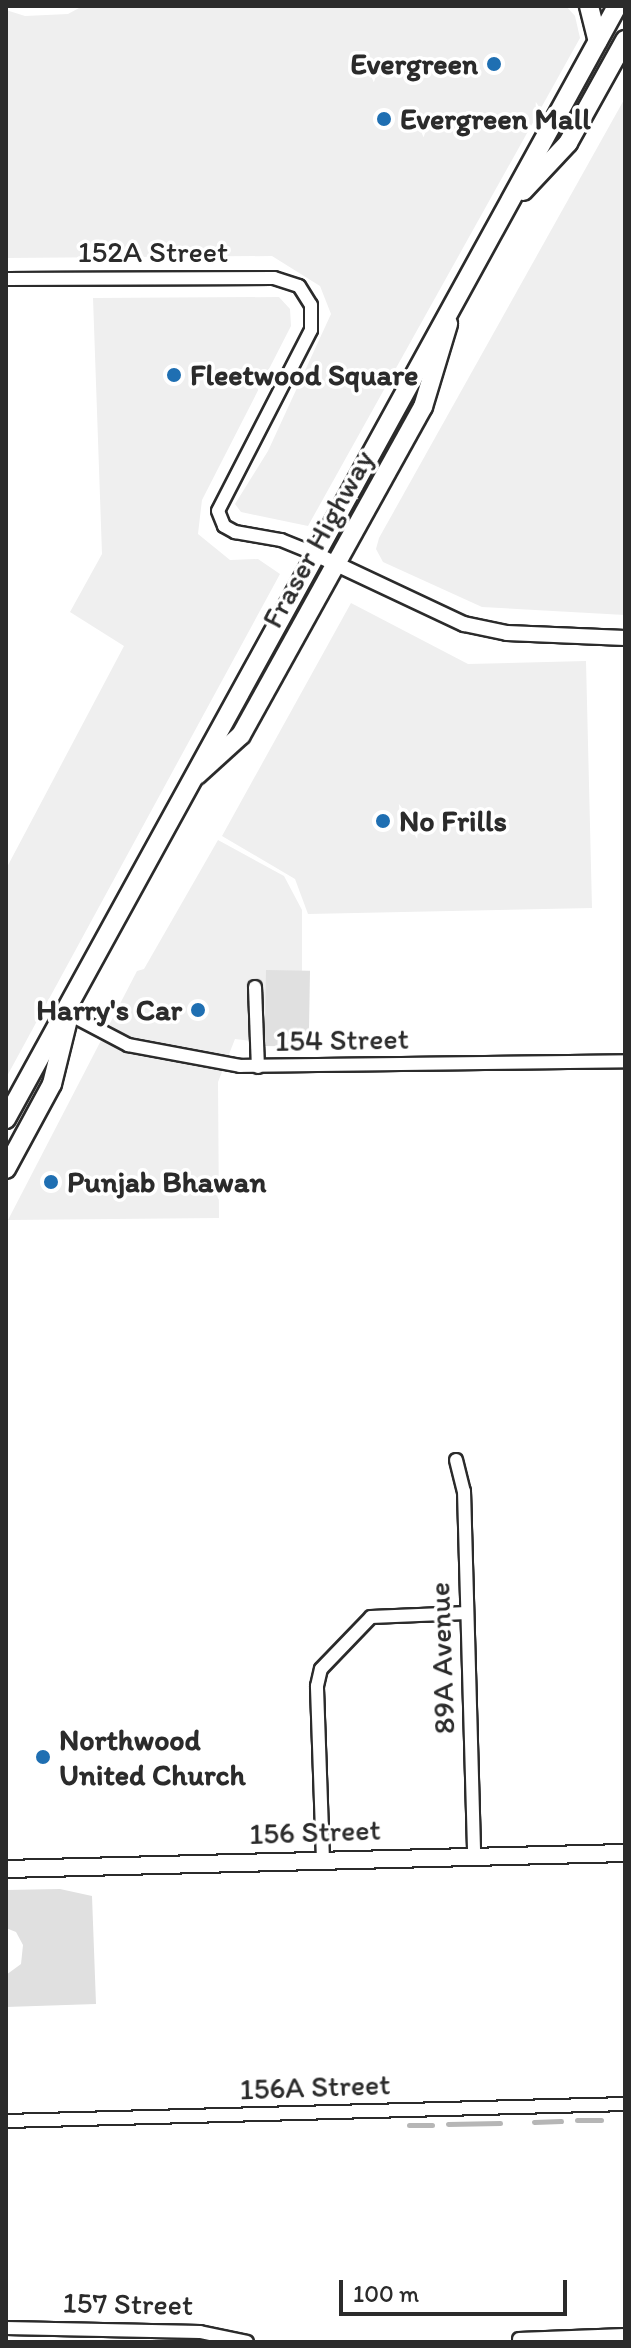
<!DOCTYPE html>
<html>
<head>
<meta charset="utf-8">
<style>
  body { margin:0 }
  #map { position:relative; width:631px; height:2348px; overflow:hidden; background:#fff; font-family:Itim,sans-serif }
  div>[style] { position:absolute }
  .built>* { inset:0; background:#efefef }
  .green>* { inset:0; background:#e0e0e0; transform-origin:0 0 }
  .stream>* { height:5px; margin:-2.5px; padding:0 2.5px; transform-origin:2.5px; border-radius:2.5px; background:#b6b6b6 }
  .roads { filter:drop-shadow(2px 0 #2b2b2b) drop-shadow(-2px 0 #2b2b2b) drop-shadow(0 2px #2b2b2b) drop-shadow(0 -2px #2b2b2b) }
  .minor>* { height:12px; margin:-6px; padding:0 6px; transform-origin:6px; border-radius:6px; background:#fff }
  .tertiary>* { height:14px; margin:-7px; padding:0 7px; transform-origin:7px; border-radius:7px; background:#fff }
  .secondary>* { height:16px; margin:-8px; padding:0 8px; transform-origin:8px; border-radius:8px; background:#fff }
  .primary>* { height:18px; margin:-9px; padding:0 9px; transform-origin:9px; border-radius:9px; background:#fff }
  .dots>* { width:22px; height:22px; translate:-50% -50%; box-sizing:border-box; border:4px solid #fff; border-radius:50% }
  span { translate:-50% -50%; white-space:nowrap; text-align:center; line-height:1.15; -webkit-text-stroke:7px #fff; paint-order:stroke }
  .poi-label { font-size:30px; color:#2b2b2b; font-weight:700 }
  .right { translate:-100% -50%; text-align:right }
  .left { translate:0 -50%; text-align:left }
  .street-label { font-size:30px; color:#2b2b2b }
  .frame { position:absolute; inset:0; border:8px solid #2b2b2b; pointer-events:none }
  .scale { position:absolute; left:339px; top:2280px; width:228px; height:36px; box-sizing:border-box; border:4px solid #2b2b2b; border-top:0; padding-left:10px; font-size:24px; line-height:28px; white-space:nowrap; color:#2b2b2b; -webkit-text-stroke:6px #fff; paint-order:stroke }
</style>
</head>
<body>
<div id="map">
  <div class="built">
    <i style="clip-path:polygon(566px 6px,575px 16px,580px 38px,308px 526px,241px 512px,235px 504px,268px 451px,331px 314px,320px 286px,272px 256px,6px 258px,6px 10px,25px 16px,68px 14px,79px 8px)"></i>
    <i style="clip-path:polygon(625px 98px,625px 615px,482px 607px,383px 562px,376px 549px,379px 538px)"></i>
    <i style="clip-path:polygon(279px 297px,290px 309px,291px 326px,202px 500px,198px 534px,230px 560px,258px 559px,280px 574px,6px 1078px,6px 869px,124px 646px,70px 612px,102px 554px,93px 298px)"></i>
    <i style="clip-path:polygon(351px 603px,468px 664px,586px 661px,592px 908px,308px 914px,295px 879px,222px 836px)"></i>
    <i style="clip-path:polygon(218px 840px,284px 876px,302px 910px,302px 977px,269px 1043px,235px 1039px,218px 1082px,219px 1218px,8px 1220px,137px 971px,144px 969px)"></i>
  </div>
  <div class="green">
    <i style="left:266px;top:970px;width:44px;height:76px;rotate:1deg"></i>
    <i style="clip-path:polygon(60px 1889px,92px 1896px,96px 2004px,6px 2007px,6px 1975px,21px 1964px,23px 1945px,16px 1932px,6px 1928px,6px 1890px)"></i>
  </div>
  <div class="stream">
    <i style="left:577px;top:2120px;width:24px"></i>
    <i style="left:534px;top:2122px;width:27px;rotate:-2deg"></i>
    <i style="left:448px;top:2124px;width:52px;rotate:-1.1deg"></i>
    <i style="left:409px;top:2125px;width:23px"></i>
  </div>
  <div class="roads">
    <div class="minor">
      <i style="left:6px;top:279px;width:268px;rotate:-0.2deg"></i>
      <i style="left:274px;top:278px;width:26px;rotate:18deg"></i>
      <i style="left:299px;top:286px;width:22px;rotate:58deg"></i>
      <i style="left:311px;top:305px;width:25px;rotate:90deg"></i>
      <i style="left:311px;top:330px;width:203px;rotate:117.2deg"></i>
      <i style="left:218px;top:511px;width:16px;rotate:68deg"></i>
      <i style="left:224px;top:526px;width:13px;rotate:29deg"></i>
      <i style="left:235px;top:532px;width:47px;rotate:9.9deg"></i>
      <i style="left:281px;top:540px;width:37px;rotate:22deg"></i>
      <i style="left:255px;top:987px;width:80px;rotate:87.9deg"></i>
      <i style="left:69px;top:1014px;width:67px;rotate:27.7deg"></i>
      <i style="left:128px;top:1045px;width:114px;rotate:10.6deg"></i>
      <i style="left:240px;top:1066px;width:385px;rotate:-0.7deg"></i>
      <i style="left:456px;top:1460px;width:32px;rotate:76deg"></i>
      <i style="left:464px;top:1491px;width:365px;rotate:88.4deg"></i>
      <i style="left:323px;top:1860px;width:174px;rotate:-92deg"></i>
      <i style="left:317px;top:1686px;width:17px;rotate:-77deg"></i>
      <i style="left:321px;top:1669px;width:72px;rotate:-46.1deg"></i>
      <i style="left:371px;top:1617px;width:96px;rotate:-2.4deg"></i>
      <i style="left:6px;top:2121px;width:619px;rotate:-1.57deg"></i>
      <i style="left:6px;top:2328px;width:194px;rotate:1.2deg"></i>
      <i style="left:200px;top:2332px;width:48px;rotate:12deg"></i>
      <i style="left:519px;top:2339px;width:106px;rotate:-2.2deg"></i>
    </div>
    <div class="tertiary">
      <i style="left:315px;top:554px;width:165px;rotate:25.2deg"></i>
      <i style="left:464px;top:624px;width:44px;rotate:11.8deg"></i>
      <i style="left:507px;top:633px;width:118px;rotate:2.4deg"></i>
    </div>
    <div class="secondary">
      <i style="left:6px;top:1869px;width:619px;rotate:-1.48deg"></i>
    </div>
    <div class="primary">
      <i style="left:589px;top:6px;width:36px;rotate:76deg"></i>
      <i style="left:523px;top:191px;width:66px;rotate:-46.8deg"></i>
      <i style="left:568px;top:143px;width:118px;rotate:-61deg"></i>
      <i style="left:197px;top:775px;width:59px;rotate:-42.3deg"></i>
      <i style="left:241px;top:735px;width:375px;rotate:-61deg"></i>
      <i style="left:423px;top:407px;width:87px;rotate:-73.2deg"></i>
      <i style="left:6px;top:1119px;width:1270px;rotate:-61.23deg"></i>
      <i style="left:6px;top:1169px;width:97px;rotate:-61.6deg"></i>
      <i style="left:52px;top:1084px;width:75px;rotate:-76.1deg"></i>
    </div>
  </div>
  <div class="dots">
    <i style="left:494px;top:64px;background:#1f6fb2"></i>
    <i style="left:384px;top:119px;background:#1f6fb2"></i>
    <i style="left:174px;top:375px;background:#1f6fb2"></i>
    <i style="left:383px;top:821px;background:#1f6fb2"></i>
    <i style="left:198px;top:1010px;background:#1f6fb2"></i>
    <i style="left:51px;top:1182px;background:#1f6fb2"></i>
    <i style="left:43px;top:1757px;background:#1f6fb2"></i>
  </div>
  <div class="poi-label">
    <span class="right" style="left:478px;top:64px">Evergreen</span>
    <span class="left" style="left:400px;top:119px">Evergreen Mall</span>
    <span class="left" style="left:190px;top:375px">Fleetwood Square</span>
    <span class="left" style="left:399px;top:821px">No Frills</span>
    <span class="right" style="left:182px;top:1010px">Harry's Car</span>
    <span class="left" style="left:67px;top:1182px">Punjab Bhawan</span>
    <span class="left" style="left:59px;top:1757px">Northwood<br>United Church</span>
  </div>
  <div class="street-label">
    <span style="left:153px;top:252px">152A Street</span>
    <span style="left:318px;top:539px;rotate:-61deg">Fraser Highway</span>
    <span style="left:342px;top:1040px;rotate:-1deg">154 Street</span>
    <span style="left:442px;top:1658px;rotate:-92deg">89A Avenue</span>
    <span style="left:315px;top:1832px;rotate:-2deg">156 Street</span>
    <span style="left:315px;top:2087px;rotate:-2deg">156A Street</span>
    <span style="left:128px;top:2304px;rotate:1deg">157 Street</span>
  </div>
  <div class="frame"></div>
  <div class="scale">100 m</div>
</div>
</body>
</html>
